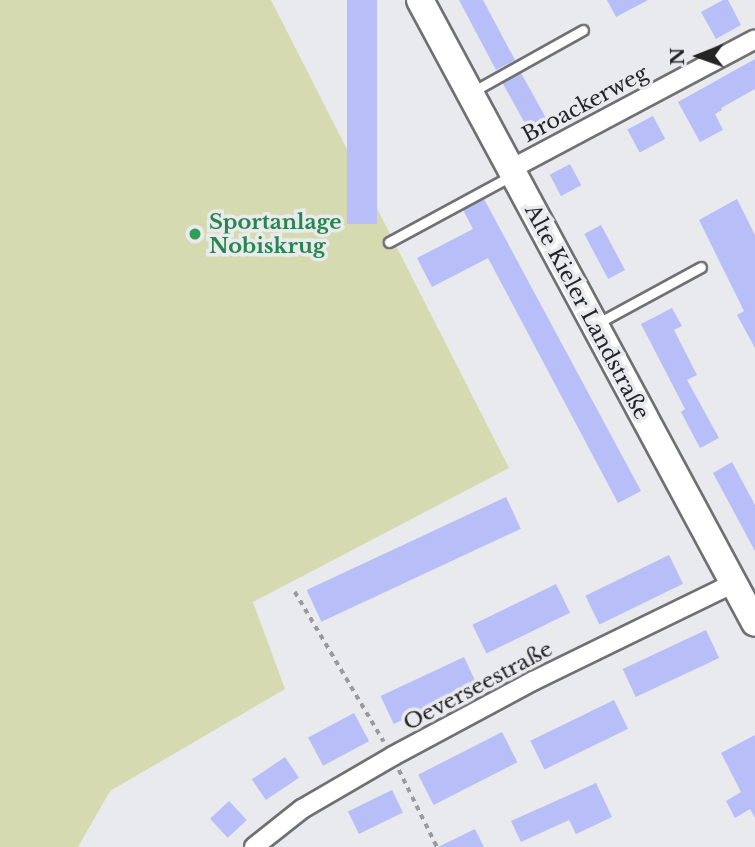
<!DOCTYPE html>
<html>
<head>
<meta charset="utf-8">
<style>
  body { margin:0 }
  #map { position:relative; width:755px; height:847px; overflow:hidden; background:#e9eaed; font-family:"Libre Baskerville",serif }
  div>[style] { position:absolute }
  .green>* { inset:0; background:#d5dab1 }
  .building>* { inset:0; background:#b8bef7; transform-origin:0 0 }
  .path>* { height:3.5px; margin-top:-1.75px; transform-origin:0; background:repeating-linear-gradient(90deg,#999a9c 0 5px,transparent 0 10px) }
  .roads { filter:drop-shadow(2px 0 #707073) drop-shadow(-2px 0 #707073) drop-shadow(0 2px #707073) drop-shadow(0 -2px #707073) }
  .lane>* { height:9px; margin:-4.5px; padding:0 4.5px; transform-origin:4.5px; border-radius:4.5px; background:#fff }
  .street>* { height:18px; margin:-9px; padding:0 9px; transform-origin:9px; border-radius:9px; background:#fff }
  .secondary>* { height:26px; margin:-13px; padding:0 13px; transform-origin:13px; border-radius:13px; background:#fff }
  .dots>* { width:19px; height:19px; translate:-50% -50%; box-sizing:border-box; border:4px solid #e9eaed; border-radius:50% }
  span { translate:-50% -50%; white-space:nowrap; text-align:center; line-height:1.15; -webkit-text-stroke:7px #e9eaed; paint-order:stroke }
  .street-label { font-size:21px; color:#242425 }
  .leisure-label { font-size:21px; color:#27864d; font-weight:700 }
  .left { translate:0 -50%; text-align:left }
  .north { position:absolute; left:664px; top:21px; width:70px; height:70px; -webkit-text-stroke:5px #e9eaed; paint-order:stroke; rotate:269deg; font-size:19px; font-weight:700; line-height:28px; text-align:center; color:#242425 }
  .north::after { content:''; display:block; margin:auto; width:24px; height:32px; background:#242425; clip-path:polygon(50% 0,100% 100%,50% 72%,0 100%) }
</style>
</head>
<body>
<div id="map">
  <div class="green">
    <i style="clip-path:polygon(0 0,271px 0,509px 468px,253px 602px,285px 689px,110px 791px,78px 847px,0 847px)"></i>
  </div>
  <div class="building">
    <i style="left:347px;top:0;width:30px;height:224px"></i>
    <i style="clip-path:polygon(459px 0,483px 0,515px 60px,496px 70px)"></i>
    <i style="clip-path:polygon(607px 0,648px 0,616px 17px)"></i>
    <i style="clip-path:polygon(723px 0,728px 0,741px 25px,716px 39px,701px 12px)"></i>
    <i style="clip-path:polygon(755px 59px,755px 89px,721px 108px,722px 110px,715px 114px,723px 130px,700px 142px,678px 102px)"></i>
    <i style="left:521px;top:73px;width:65px;height:21px;rotate:61deg"></i>
    <i style="left:653px;top:116px;width:26px;height:29px;rotate:62deg"></i>
    <i style="left:570px;top:164px;width:24px;height:23px;rotate:62deg"></i>
    <i style="clip-path:polygon(484px 199px,641px 491px,618px 503px,488px 258px,432px 287px,417px 258px,473px 229px,463px 210px)"></i>
    <i style="clip-path:polygon(737px 199px,755px 235px,755px 348px,737px 315px,744px 311px,699px 220px)"></i>
    <i style="left:601px;top:225px;width:51px;height:19px;rotate:62deg"></i>
    <i style="clip-path:polygon(672px 308px,682px 326px,674px 330px,697px 375px,687px 380px,719px 438px,700px 448px,681px 412px,685px 409px,641px 324px)"></i>
    <i style="clip-path:polygon(732px 462px,755px 505px,755px 551px,713px 473px)"></i>
    <i style="left:506px;top:497px;width:35px;height:220px;rotate:65deg"></i>
    <i style="left:669px;top:555px;width:32px;height:93px;rotate:64deg"></i>
    <i style="left:556px;top:584px;width:32px;height:93px;rotate:64deg"></i>
    <i style="left:706px;top:630px;width:31px;height:92px;rotate:65deg"></i>
    <i style="left:464px;top:657px;width:31px;height:92px;rotate:65deg"></i>
    <i style="left:614px;top:700px;width:32px;height:93px;rotate:64deg"></i>
    <i style="left:354px;top:713px;width:32px;height:52px;rotate:62deg"></i>
    <i style="left:502px;top:732px;width:34px;height:94px;rotate:63deg"></i>
    <i style="clip-path:polygon(755px 735px,755px 818px,750px 809px,735px 818px,726px 801px,741px 792px,721px 753px)"></i>
    <i style="left:285px;top:757px;width:25px;height:40px;rotate:56deg"></i>
    <i style="clip-path:polygon(596px 783px,612px 817px,576px 834px,569px 820px,521px 842px,511px 821px)"></i>
    <i style="left:392px;top:790px;width:25px;height:49px;rotate:64deg"></i>
    <i style="left:229px;top:801px;width:26px;height:26px;rotate:47deg"></i>
    <i style="clip-path:polygon(475px 829px,484px 847px,438px 847px)"></i>
  </div>
  <div class="path">
    <i style="left:295px;top:592px;width:174px;rotate:59.3deg"></i>
    <i style="left:399px;top:770px;width:86px;rotate:63.7deg"></i>
  </div>
  <div class="roads">
    <div class="lane">
      <i style="left:472px;top:92px;width:127px;rotate:-29.2deg"></i>
      <i style="left:389px;top:242px;width:141px;rotate:-28.4deg"></i>
      <i style="left:598px;top:323px;width:117px;rotate:-28.5deg"></i>
    </div>
    <div class="street">
      <i style="left:511px;top:169px;width:276px;rotate:-28deg"></i>
      <i style="left:254px;top:847px;width:61px;rotate:-38.4deg"></i>
      <i style="left:302px;top:809px;width:105px;rotate:-30.2deg"></i>
      <i style="left:393px;top:756px;width:159px;rotate:-28.2deg"></i>
      <i style="left:533px;top:681px;width:224px;rotate:-26deg"></i>
    </div>
    <div class="secondary">
      <i style="left:420px;top:0;width:707px;rotate:61.73deg"></i>
    </div>
  </div>
  <div class="dots">
    <i style="left:195px;top:234px;background:#2e9e5b"></i>
  </div>
  <div class="street-label">
    <span style="left:585px;top:104px;rotate:-28deg">Broackerweg</span>
    <span style="left:587px;top:312px;rotate:62deg">Alte Kieler Landstraße</span>
    <span style="left:478px;top:686px;rotate:-28deg">Oeverseestraße</span>
  </div>
  <div class="leisure-label">
    <span class="left" style="left:209px;top:234px">Sportanlage<br>Nobiskrug</span>
  </div>
  <div class="north">N</div>
</div>
</body>
</html>
